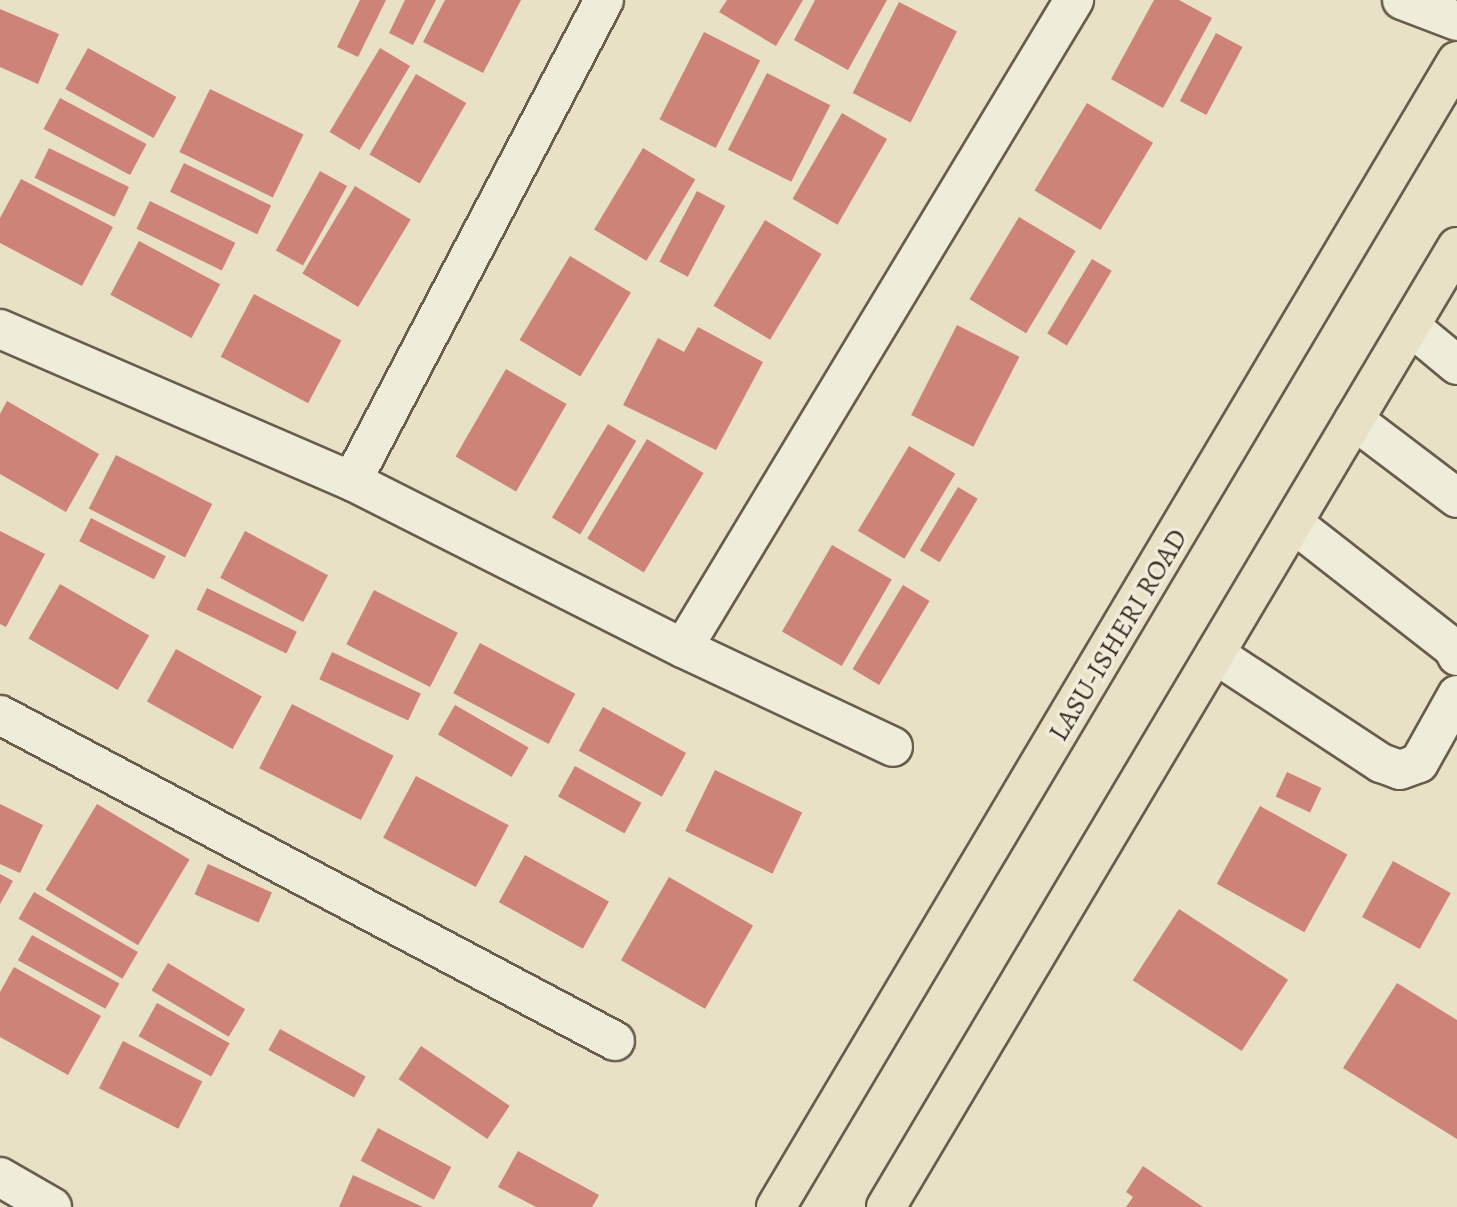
<!DOCTYPE html>
<html>
<head>
<meta charset="utf-8">
<style>
  body { margin:0 }
  #map { position:relative; width:1457px; height:1207px; overflow:hidden; background:#e8e1c6; font-family:Alegreya,serif }
  div>[style] { position:absolute }
  .building>* { inset:0; background:#ce8379; transform-origin:0 0 }
  .roads { filter:drop-shadow(2px 0 #685c4d) drop-shadow(-2px 0 #685c4d) drop-shadow(0 2px #685c4d) drop-shadow(0 -2px #685c4d) }
  .minor>* { height:38px; margin:-19px; padding:0 19px; transform-origin:19px; border-radius:19px; background:#f0ecda }
  .major>* { height:38px; margin:-19px; padding:0 19px; transform-origin:19px; border-radius:19px; background:#e8e1c6 }
  span { translate:-50% -50%; white-space:nowrap; text-align:center; line-height:1.15; -webkit-text-stroke:7px #f0ecda; paint-order:stroke }
  .street-label { font-size:28px; color:#3d2f25 }
</style>
</head>
<body>
<div id="map">
  <div class="building">
    <i style="clip-path:polygon(360px 0,386px 0,358px 57px,337px 47px)"></i>
    <i style="clip-path:polygon(405px 0,436px 0,413px 45px,389px 33px)"></i>
    <i style="clip-path:polygon(445px 0,521px 0,483px 73px,423px 42px)"></i>
    <i style="clip-path:polygon(727px 0,803px 0,776px 46px,719px 12px)"></i>
    <i style="clip-path:polygon(815px 0,887px 0,848px 70px,794px 40px)"></i>
    <i style="clip-path:polygon(1154px 0,1179px 0,1212px 18px,1163px 108px,1111px 79px)"></i>
    <i style="left:899px;top:2px;width:65px;height:102px;rotate:27deg"></i>
    <i style="clip-path:polygon(0 9px,59px 34px,38px 84px,0 67px)"></i>
    <i style="left:704px;top:32px;width:63px;height:98px;rotate:27deg"></i>
    <i style="left:1216px;top:33px;width:30px;height:77px;rotate:28deg"></i>
    <i style="left:88px;top:48px;width:101px;height:47px;rotate:29deg"></i>
    <i style="left:380px;top:48px;width:35px;height:98px;rotate:31deg"></i>
    <i style="left:767px;top:73px;width:71px;height:86px;rotate:27deg"></i>
    <i style="left:416px;top:74px;width:58px;height:93px;rotate:30deg"></i>
    <i style="left:210px;top:89px;width:104px;height:70px;rotate:26deg"></i>
    <i style="left:60px;top:98px;width:98px;height:35px;rotate:28deg"></i>
    <i style="left:1087px;top:103px;width:77px;height:102px;rotate:31deg"></i>
    <i style="left:842px;top:113px;width:52px;height:99px;rotate:30deg"></i>
    <i style="left:49px;top:148px;width:89px;height:33px;rotate:26deg"></i>
    <i style="left:643px;top:148px;width:61px;height:95px;rotate:31deg"></i>
    <i style="left:184px;top:163px;width:97px;height:32px;rotate:26deg"></i>
    <i style="left:320px;top:171px;width:31px;height:91px;rotate:29deg"></i>
    <i style="clip-path:polygon(21px 179px,113px 227px,82px 286px,0 243px,0 218px)"></i>
    <i style="left:355px;top:186px;width:65px;height:102px;rotate:31deg"></i>
    <i style="left:697px;top:191px;width:32px;height:80px;rotate:28deg"></i>
    <i style="left:150px;top:201px;width:95px;height:31px;rotate:26deg"></i>
    <i style="left:1019px;top:217px;width:66px;height:96px;rotate:31deg"></i>
    <i style="left:765px;top:220px;width:66px;height:100px;rotate:31deg"></i>
    <i style="left:139px;top:241px;width:92px;height:61px;rotate:28deg"></i>
    <i style="left:570px;top:256px;width:71px;height:98px;rotate:31deg"></i>
    <i style="left:1092px;top:259px;width:23px;height:87px;rotate:31deg"></i>
    <i style="left:254px;top:294px;width:99px;height:71px;rotate:28deg"></i>
    <i style="left:957px;top:325px;width:70px;height:101px;rotate:27deg"></i>
    <i style="clip-path:polygon(698px 327px,763px 362px,716px 450px,623px 405px,658px 338px,684px 352px)"></i>
    <i style="left:506px;top:369px;width:70px;height:101px;rotate:30deg"></i>
    <i style="clip-path:polygon(7px 401px,99px 454px,66px 512px,0 474px,0 414px)"></i>
    <i style="left:608px;top:424px;width:33px;height:109px;rotate:31deg"></i>
    <i style="left:647px;top:439px;width:66px;height:116px;rotate:31deg"></i>
    <i style="left:909px;top:446px;width:54px;height:99px;rotate:31deg"></i>
    <i style="left:116px;top:455px;width:108px;height:60px;rotate:27deg"></i>
    <i style="left:958px;top:487px;width:23px;height:74px;rotate:31deg"></i>
    <i style="left:91px;top:518px;width:84px;height:26px;rotate:27deg"></i>
    <i style="clip-path:polygon(0 531px,45px 554px,6px 627px,0 624px)"></i>
    <i style="left:245px;top:531px;width:94px;height:53px;rotate:28deg"></i>
    <i style="left:832px;top:545px;width:69px;height:100px;rotate:30deg"></i>
    <i style="left:60px;top:584px;width:103px;height:63px;rotate:30deg"></i>
    <i style="left:903px;top:585px;width:31px;height:98px;rotate:31deg"></i>
    <i style="left:207px;top:588px;width:100px;height:24px;rotate:26deg"></i>
    <i style="left:374px;top:590px;width:94px;height:61px;rotate:27deg"></i>
    <i style="left:480px;top:643px;width:108px;height:57px;rotate:28deg"></i>
    <i style="left:176px;top:649px;width:98px;height:60px;rotate:29deg"></i>
    <i style="left:332px;top:652px;width:98px;height:30px;rotate:25deg"></i>
    <i style="left:292px;top:704px;width:114px;height:72px;rotate:27deg"></i>
    <i style="left:455px;top:705px;width:85px;height:34px;rotate:30deg"></i>
    <i style="left:603px;top:707px;width:95px;height:50px;rotate:29deg"></i>
    <i style="left:575px;top:766px;width:76px;height:35px;rotate:29deg"></i>
    <i style="left:715px;top:770px;width:97px;height:68px;rotate:26deg"></i>
    <i style="left:1287px;top:772px;width:38px;height:27px;rotate:25deg"></i>
    <i style="left:416px;top:776px;width:105px;height:70px;rotate:28deg"></i>
    <i style="clip-path:polygon(0 804px,43px 825px,20px 873px,0 864px)"></i>
    <i style="left:97px;top:804px;width:108px;height:100px;rotate:31deg"></i>
    <i style="left:1260px;top:806px;width:100px;height:89px;rotate:29deg"></i>
    <i style="left:525px;top:855px;width:96px;height:54px;rotate:29deg"></i>
    <i style="left:1393px;top:861px;width:66px;height:64px;rotate:29deg"></i>
    <i style="left:208px;top:864px;width:70px;height:33px;rotate:24deg"></i>
    <i style="clip-path:polygon(0 874px,13px 881px,0 904px)"></i>
    <i style="left:669px;top:877px;width:97px;height:96px;rotate:30deg"></i>
    <i style="left:34px;top:892px;width:120px;height:31px;rotate:30deg"></i>
    <i style="left:1179px;top:909px;width:130px;height:85px;rotate:33deg"></i>
    <i style="left:32px;top:935px;width:100px;height:29px;rotate:29deg"></i>
    <i style="left:168px;top:963px;width:90px;height:32px;rotate:31deg"></i>
    <i style="clip-path:polygon(14px 967px,101px 1016px,68px 1075px,0 1037px,0 992px)"></i>
    <i style="clip-path:polygon(1397px 983px,1457px 1020px,1457px 1139px,1343px 1068px)"></i>
    <i style="left:157px;top:1003px;width:83px;height:38px;rotate:29deg"></i>
    <i style="left:280px;top:1029px;width:98px;height:24px;rotate:29deg"></i>
    <i style="left:123px;top:1041px;width:89px;height:53px;rotate:27deg"></i>
    <i style="left:421px;top:1046px;width:107px;height:40px;rotate:34deg"></i>
    <i style="left:378px;top:1128px;width:83px;height:37px;rotate:28deg"></i>
    <i style="clip-path:polygon(518px 1151px,599px 1195px,592px 1207px,536px 1207px,498px 1187px)"></i>
    <i style="clip-path:polygon(1143px 1166px,1203px 1207px,1126px 1207px,1133px 1197px,1126px 1192px)"></i>
    <i style="clip-path:polygon(353px 1175px,423px 1207px,339px 1207px)"></i>
  </div>
  <div class="roads">
    <div class="minor">
      <i style="left:1402px;top:0;width:59px;rotate:20.9deg"></i>
      <i style="left:1410px;top:326px;width:61px;rotate:39.7deg"></i>
      <i style="left:0;top:329px;width:383px;rotate:23.4deg"></i>
      <i style="left:352px;top:481px;width:371px;rotate:26.8deg"></i>
      <i style="left:683px;top:648px;width:232px;rotate:25.2deg"></i>
      <i style="left:1354px;top:420px;width:129px;rotate:37.1deg"></i>
      <i style="left:352px;top:481px;width:543px;rotate:-62.35deg"></i>
      <i style="left:1293px;top:523px;width:203px;rotate:38deg"></i>
      <i style="left:1453px;top:648px;width:9px;rotate:63deg"></i>
      <i style="left:683px;top:648px;width:757px;rotate:-58.89deg"></i>
      <i style="left:1215px;top:654px;width:199px;rotate:33.3deg"></i>
      <i style="left:1381px;top:763px;width:20px;rotate:20deg"></i>
      <i style="left:1400px;top:770px;width:20px;rotate:-20deg"></i>
      <i style="left:1419px;top:763px;width:78px;rotate:-60.8deg"></i>
      <i style="left:0;top:715px;width:696px;rotate:27.93deg"></i>
      <i style="left:0;top:1177px;width:60px;rotate:30deg"></i>
    </div>
    <div class="major">
      <i style="left:776px;top:1207px;width:1333px;rotate:-59.28deg"></i>
      <i style="left:886px;top:1207px;width:1117px;rotate:-59.26deg"></i>
    </div>
  </div>
  <div class="street-label">
    <span style="left:1118px;top:635px;rotate:-59deg">LASU-ISHERI ROAD</span>
  </div>
</div>
</body>
</html>
